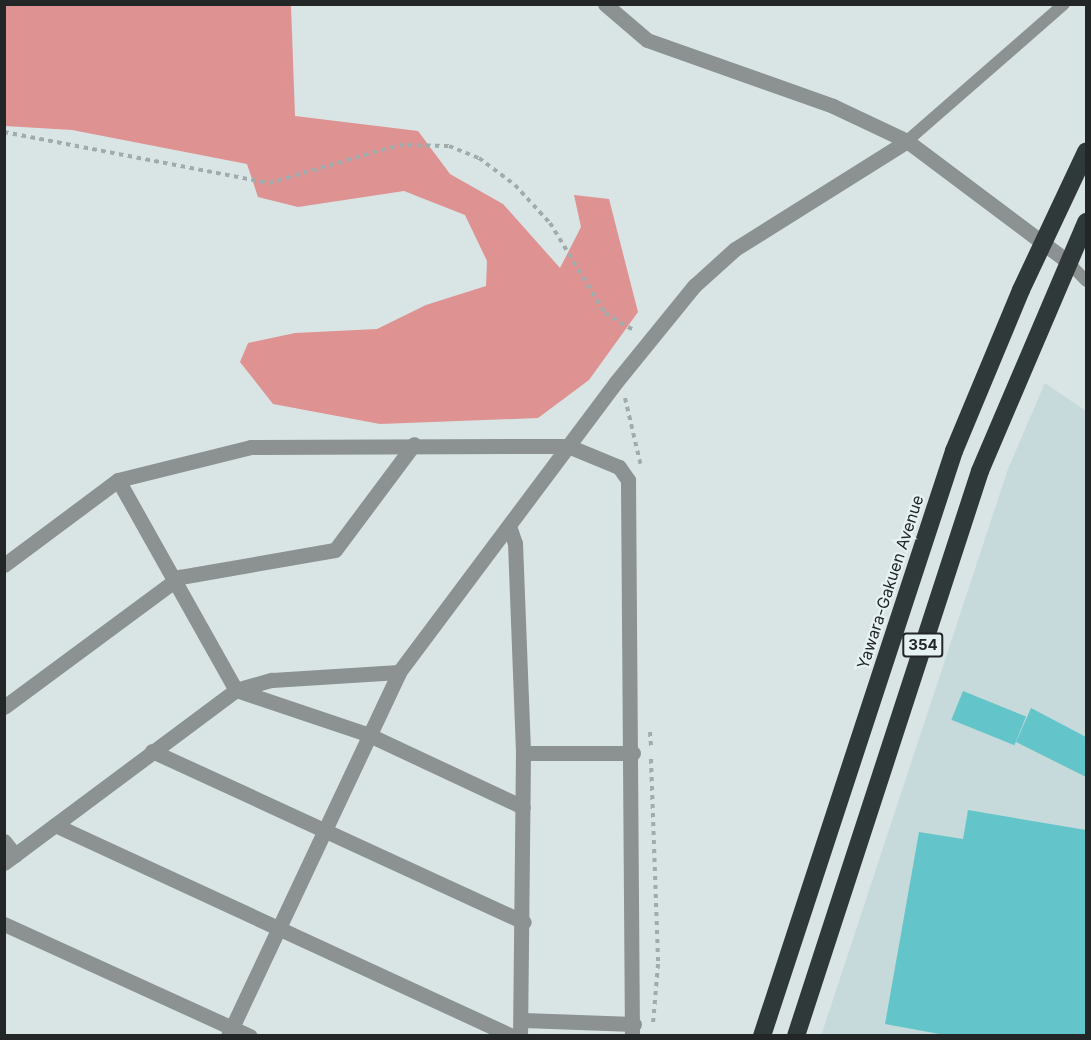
<!DOCTYPE html>
<html>
<head>
<meta charset="utf-8">
<style>
  body { margin:0 }
  #map { position:relative; width:1091px; height:1040px; overflow:hidden; background:#d9e4e4; font-family:Inter,sans-serif }
  div>[style] { position:absolute }
  .built>* { inset:0; background:#c6dadb }
  .forest>* { inset:0; background:#de9292 }
  .building>* { inset:0; background:#63c5c9; transform-origin:0 0 }
  .path>* { height:4px; margin-top:-2px; transform-origin:0; background:repeating-linear-gradient(90deg,#a2abab 0 4.5px,transparent 0 9px) }
  .lane>* { height:12px; margin:-6px; padding:0 6px; transform-origin:6px; border-radius:6px; background:#8c9191 }
  .street>* { height:15px; margin:-7.5px; padding:0 7.5px; transform-origin:7.5px; border-radius:7.5px; background:#8c9191 }
  .highway>* { height:18px; margin:-9px; padding:0 9px; transform-origin:9px; border-radius:9px; background:#303939 }
  span { translate:-50% -50%; white-space:nowrap; text-align:center; line-height:1.15; -webkit-text-stroke:4.5px #e6f1f1; paint-order:stroke }
  .shield-label span { padding:2px 4px; background:#e6f1f1; border:2px solid; border-radius:4px; -webkit-text-stroke-width:0 }
  .shield-label { font-size:15px; color:#222626; font-weight:700 }
  .street-label { font-size:16px; color:#222626 }
  .frame { position:absolute; inset:0; border:6px solid #222626; pointer-events:none }
</style>
</head>
<body>
<div id="map">
  <div class="built">
    <i style="clip-path:polygon(1045px 383px,1086px 411px,1086px 1035px,821px 1036px,1008px 469px)"></i>
  </div>
  <div class="forest">
    <i style="clip-path:polygon(4px 5px,291px 5px,295px 116px,418px 131px,450px 174px,503px 204px,560px 268px,581px 227px,574px 195px,609px 199px,638px 312px,589px 380px,538px 418px,380px 424px,273px 404px,240px 362px,248px 343px,295px 333px,377px 329px,426px 305px,486px 286px,487px 261px,465px 215px,404px 191px,298px 207px,258px 197px,247px 164px,72px 130px,5px 126px)"></i>
  </div>
  <div class="building">
    <i style="left:963px;top:691px;width:68px;height:31px;rotate:22deg"></i>
    <i style="clip-path:polygon(1031px 708px,1086px 737px,1086px 777px,1016px 742px)"></i>
    <i style="clip-path:polygon(968px 810px,1086px 830px,1086px 1036px,950px 1036px,885px 1024px,919px 832px,963px 839px)"></i>
  </div>
  <div class="path">
    <i style="left:4px;top:132px;width:270px;rotate:10.9deg"></i>
    <i style="left:269px;top:183px;width:135px;rotate:-16.3deg"></i>
    <i style="left:399px;top:145px;width:50px;rotate:1.1deg"></i>
    <i style="left:449px;top:146px;width:32px;rotate:22deg"></i>
    <i style="left:479px;top:158px;width:45px;rotate:36.9deg"></i>
    <i style="left:515px;top:185px;width:52px;rotate:47.4deg"></i>
    <i style="left:550px;top:223px;width:105px;rotate:58.6deg"></i>
    <i style="left:605px;top:313px;width:35px;rotate:31deg"></i>
    <i style="left:625px;top:398px;width:70px;rotate:76.8deg"></i>
    <i style="left:650px;top:732px;width:16px;rotate:86deg"></i>
    <i style="left:651px;top:759px;width:205px;rotate:88deg"></i>
    <i style="left:658px;top:964px;width:60px;rotate:94.8deg"></i>
  </div>
  <div class="lane">
    <i style="left:907px;top:141px;width:208px;rotate:-41.1deg"></i>
    <i style="left:1067px;top:261px;width:28px;rotate:46deg"></i>
  </div>
  <div class="street">
    <i style="left:605px;top:4px;width:55px;rotate:40.6deg"></i>
    <i style="left:647px;top:40px;width:197px;rotate:19.5deg"></i>
    <i style="left:833px;top:106px;width:82px;rotate:25.3deg"></i>
    <i style="left:907px;top:141px;width:200px;rotate:36.9deg"></i>
    <i style="left:118px;top:480px;width:241px;rotate:60.7deg"></i>
    <i style="left:236px;top:690px;width:37px;rotate:-16deg"></i>
    <i style="left:272px;top:680px;width:127px;rotate:-3.6deg"></i>
    <i style="left:509px;top:526px;width:18px;rotate:71deg"></i>
    <i style="left:515px;top:543px;width:210px;rotate:87.8deg"></i>
    <i style="left:523px;top:753px;width:283px;rotate:90.6deg"></i>
    <i style="left:4px;top:565px;width:142px;rotate:-36.7deg"></i>
    <i style="left:118px;top:480px;width:137px;rotate:-13.9deg"></i>
    <i style="left:251px;top:447px;width:317px;rotate:-0.2deg"></i>
    <i style="left:568px;top:446px;width:55px;rotate:22.4deg"></i>
    <i style="left:619px;top:467px;width:16px;rotate:55deg"></i>
    <i style="left:628px;top:480px;width:556px;rotate:89.59deg"></i>
    <i style="left:4px;top:707px;width:219px;rotate:-36.5deg"></i>
    <i style="left:180px;top:577px;width:157px;rotate:-9.9deg"></i>
    <i style="left:335px;top:550px;width:132px;rotate:-53.3deg"></i>
    <i style="left:152px;top:751px;width:409px;rotate:24.7deg"></i>
    <i style="left:523px;top:753px;width:110px"></i>
    <i style="left:55px;top:825px;width:503px;rotate:24.78deg"></i>
    <i style="left:4px;top:841px;width:18px;rotate:52deg"></i>
    <i style="left:4px;top:863px;width:289px;rotate:-36.7deg"></i>
    <i style="left:236px;top:690px;width:138px;rotate:18.6deg"></i>
    <i style="left:367px;top:734px;width:172px;rotate:25.1deg"></i>
    <i style="left:4px;top:924px;width:270px;rotate:24.5deg"></i>
    <i style="left:523px;top:1020px;width:111px;rotate:2.1deg"></i>
    <i style="left:228px;top:1036px;width:402px;rotate:-64.8deg"></i>
    <i style="left:399px;top:672px;width:362px;rotate:-53.2deg"></i>
    <i style="left:616px;top:382px;width:124px;rotate:-50.9deg"></i>
    <i style="left:694px;top:286px;width:55px;rotate:-42.1deg"></i>
    <i style="left:735px;top:249px;width:203px;rotate:-32.1deg"></i>
  </div>
  <div class="highway">
    <i style="left:762px;top:1036px;width:616px;rotate:-71.83deg"></i>
    <i style="left:954px;top:451px;width:174px;rotate:-67.4deg"></i>
    <i style="left:1021px;top:290px;width:153px;rotate:-64.8deg"></i>
    <i style="left:796px;top:1036px;width:594px;rotate:-71.96deg"></i>
    <i style="left:980px;top:471px;width:271px;rotate:-66.9deg"></i>
  </div>
  <div class="shield-label">
    <span style="left:923px;top:645px">354</span>
  </div>
  <div class="street-label">
    <span style="left:890px;top:582px;rotate:-72deg">Yawara-Gakuen Avenue</span>
  </div>
  <div class="frame"></div>
</div>
</body>
</html>
